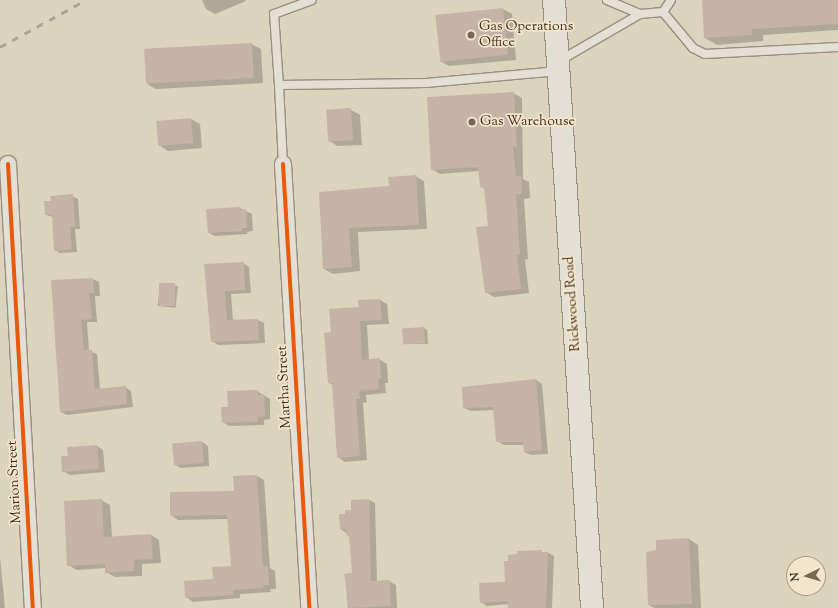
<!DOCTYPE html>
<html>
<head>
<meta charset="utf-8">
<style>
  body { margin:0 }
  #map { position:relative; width:838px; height:608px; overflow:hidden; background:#dcd3bd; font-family:"Sorts Mill Goudy",serif }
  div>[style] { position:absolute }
  .shadow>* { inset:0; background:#0003; transform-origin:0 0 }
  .building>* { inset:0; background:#c5b3a5; transform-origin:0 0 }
  .roads { filter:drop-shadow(1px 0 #988f81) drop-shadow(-1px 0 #988f81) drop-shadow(0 1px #988f81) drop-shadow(0 -1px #988f81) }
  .service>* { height:8px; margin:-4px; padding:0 4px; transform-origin:4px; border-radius:4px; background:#e4dfd4 }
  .minor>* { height:16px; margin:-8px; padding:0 8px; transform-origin:8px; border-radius:8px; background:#e4dfd4 }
  .secondary>* { height:22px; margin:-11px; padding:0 11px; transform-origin:11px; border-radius:11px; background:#e4dfd4 }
  .rail>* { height:3px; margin-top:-1.5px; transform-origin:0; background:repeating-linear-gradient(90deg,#a9a398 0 7px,transparent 0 14px) }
  .cycleway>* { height:4px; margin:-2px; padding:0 2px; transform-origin:2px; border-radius:2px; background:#e8590c }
  .dots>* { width:11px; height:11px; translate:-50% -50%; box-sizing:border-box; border:2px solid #f1e6cc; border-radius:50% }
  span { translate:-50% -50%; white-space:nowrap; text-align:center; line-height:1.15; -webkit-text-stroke:3.5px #f1e6cc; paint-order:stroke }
  .poi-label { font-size:14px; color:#452c1d }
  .left { translate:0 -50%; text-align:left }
  .street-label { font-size:14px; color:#452c1d }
  .north { position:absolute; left:786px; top:556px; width:40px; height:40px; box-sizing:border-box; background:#f1e6cc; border:1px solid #ac9c86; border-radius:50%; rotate:265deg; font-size:11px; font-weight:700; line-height:16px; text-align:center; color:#452c1d }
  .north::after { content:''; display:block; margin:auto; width:14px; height:18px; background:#7a6655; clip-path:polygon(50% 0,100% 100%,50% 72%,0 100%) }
</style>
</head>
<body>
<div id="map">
  <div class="shadow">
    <i style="clip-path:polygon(202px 0,245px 0,246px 1px,215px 14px,206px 9px)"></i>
    <i style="clip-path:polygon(703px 0,838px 0,838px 30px,763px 35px,763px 41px,717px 45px,705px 38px)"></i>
    <i style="clip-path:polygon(503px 9px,512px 14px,516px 60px,449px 66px,440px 61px)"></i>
    <i style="clip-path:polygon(251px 44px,261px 49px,263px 83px,156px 89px,147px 84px)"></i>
    <i style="clip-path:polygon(513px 93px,522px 98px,523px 179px,529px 182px,530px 198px,524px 199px,528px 259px,525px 260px,529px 293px,494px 297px,486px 292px,481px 249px,479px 248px,477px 228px,489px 227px,486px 189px,481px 187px,479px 171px,440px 174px,432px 169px)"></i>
    <i style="clip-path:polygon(351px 110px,360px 115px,362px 145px,337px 146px,328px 140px)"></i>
    <i style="clip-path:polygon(191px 119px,200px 124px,202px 148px,168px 151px,159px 145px)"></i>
    <i style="clip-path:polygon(415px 176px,424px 181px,427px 229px,358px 232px,360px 271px,333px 274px,324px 269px,320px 193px,390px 187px)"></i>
    <i style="clip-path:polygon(72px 196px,78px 199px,80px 229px,75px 229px,77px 252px,60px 253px,55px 250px,53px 217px,46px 215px)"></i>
    <i style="clip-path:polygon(240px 208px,252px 214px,253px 231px,247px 232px,248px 234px,215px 236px,209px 233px)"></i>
    <i style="clip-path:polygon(243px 263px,249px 267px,251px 293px,231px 294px,233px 321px,258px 320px,264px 323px,265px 343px,218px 345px,212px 341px,205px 265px)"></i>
    <i style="clip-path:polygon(93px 279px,99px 282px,100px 296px,95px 296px,97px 322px,87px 322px,89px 351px,97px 354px,100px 389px,125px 387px,131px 391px,133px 407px,67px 415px,61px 412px,52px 281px)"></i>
    <i style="left:160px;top:284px;width:18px;height:22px;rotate:6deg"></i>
    <i style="clip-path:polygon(380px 300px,387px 304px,389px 324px,367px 325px,369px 360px,379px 359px,387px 364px,388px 383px,385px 383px,386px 393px,366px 395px,367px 402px,363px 403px,367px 460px,345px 462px,338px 457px,333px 385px,329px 383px,332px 333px,360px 308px)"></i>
    <i style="clip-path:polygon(424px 328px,427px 330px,428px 344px,405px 344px)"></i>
    <i style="clip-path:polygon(536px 380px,542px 384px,548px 454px,531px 455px,524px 452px,524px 445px,504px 445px,497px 441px,495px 410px,471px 411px,464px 408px)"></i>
    <i style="clip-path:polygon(257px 391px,270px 399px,270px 419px,264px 420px,264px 425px,229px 426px,223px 422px,229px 408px)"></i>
    <i style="clip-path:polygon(202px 442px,208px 446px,209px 466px,181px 468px,174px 464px)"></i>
    <i style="clip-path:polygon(97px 446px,103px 450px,105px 472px,70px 475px,63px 471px,69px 457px)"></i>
    <i style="clip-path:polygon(257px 476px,264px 480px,270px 568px,275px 571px,276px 589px,270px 589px,271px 592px,240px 594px,240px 598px,193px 602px,186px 597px,232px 567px,228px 519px,178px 520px,171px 515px,235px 492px)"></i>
    <i style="clip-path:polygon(101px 500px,110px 505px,112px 537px,151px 535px,159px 540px,161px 563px,142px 564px,142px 576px,115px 577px,106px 572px,106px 568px,77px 570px,68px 565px)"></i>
    <i style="clip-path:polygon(369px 500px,375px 503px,377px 582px,389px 581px,396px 585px,397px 608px,348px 608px,345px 575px,353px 574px,351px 537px,341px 529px,346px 515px,352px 511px,352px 501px)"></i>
    <i style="clip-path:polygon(689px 539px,698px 545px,701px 608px,654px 608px,649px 605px,658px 550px)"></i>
    <i style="clip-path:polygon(548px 553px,554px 556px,552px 608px,509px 608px,509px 604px,487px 606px,481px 602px)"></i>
    <i style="clip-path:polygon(0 557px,5px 608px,0 608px)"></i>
  </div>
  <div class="building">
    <i style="clip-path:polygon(702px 0,838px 0,838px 24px,752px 29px,752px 35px,704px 38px)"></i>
    <i style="left:503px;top:8px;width:47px;height:68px;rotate:84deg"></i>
    <i style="left:252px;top:43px;width:35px;height:108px;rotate:87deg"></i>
    <i style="clip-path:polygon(514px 92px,517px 147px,513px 147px,516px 176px,521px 176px,522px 194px,516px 194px,520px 255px,517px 255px,521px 289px,485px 293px,476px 227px,488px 226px,484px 187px,480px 187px,478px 167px,431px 170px,427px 97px)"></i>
    <i style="left:351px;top:108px;width:32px;height:25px;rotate:86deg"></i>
    <i style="left:191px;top:118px;width:25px;height:35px;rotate:85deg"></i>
    <i style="clip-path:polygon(416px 175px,419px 225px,349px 228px,352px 267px,323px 269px,319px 192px,389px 186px,388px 177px)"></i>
    <i style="clip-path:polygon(73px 194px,75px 227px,70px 227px,72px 249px,54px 251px,52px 215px,45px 215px,44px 201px,51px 201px,50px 196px)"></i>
    <i style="clip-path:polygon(240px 207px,240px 210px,246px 209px,247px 228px,242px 228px,242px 231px,208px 233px,206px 209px)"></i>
    <i style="clip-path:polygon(244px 262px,245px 290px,225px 291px,227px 320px,258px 319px,259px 340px,211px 342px,204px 264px)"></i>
    <i style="clip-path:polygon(93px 278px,94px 293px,89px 293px,92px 319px,81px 320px,84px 350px,92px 350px,95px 389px,126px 386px,127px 404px,60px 412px,51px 280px)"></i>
    <i style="left:159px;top:283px;width:16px;height:23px"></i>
    <i style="clip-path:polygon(380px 299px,382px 320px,360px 321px,362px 360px,380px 358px,381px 379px,378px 379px,379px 389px,359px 391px,360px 399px,356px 399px,360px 456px,337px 458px,332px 383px,328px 383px,324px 333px,331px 332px,329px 309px,359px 307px,358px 300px)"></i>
    <i style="left:424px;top:327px;width:16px;height:22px;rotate:86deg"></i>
    <i style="clip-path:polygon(536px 379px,542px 450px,524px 452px,523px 442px,496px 442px,493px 407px,463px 408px,462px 387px)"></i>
    <i style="clip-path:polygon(257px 390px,258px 395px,264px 394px,265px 416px,258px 417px,258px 422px,222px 423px,221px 407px,228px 407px,227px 391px)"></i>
    <i style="left:202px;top:441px;width:22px;height:30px;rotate:85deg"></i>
    <i style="clip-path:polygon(97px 445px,99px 469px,62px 472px,61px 456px,68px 456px,67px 447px)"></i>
    <i style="clip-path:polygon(257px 475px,263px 566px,268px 566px,269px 585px,263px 585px,264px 588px,233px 590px,233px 595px,185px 598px,184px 581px,213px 579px,212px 567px,231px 566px,227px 515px,170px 516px,170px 492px,234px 491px,233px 476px)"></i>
    <i style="clip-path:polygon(102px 499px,104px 537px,151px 534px,153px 559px,134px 560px,134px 571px,105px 573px,105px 564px,67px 566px,64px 501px)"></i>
    <i style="clip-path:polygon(369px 499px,371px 581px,390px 580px,391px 606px,349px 608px,344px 574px,352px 573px,349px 536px,347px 536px,346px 529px,340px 529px,339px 514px,345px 514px,345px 510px,351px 510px,351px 500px)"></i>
    <i style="clip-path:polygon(689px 538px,692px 604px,648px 605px,646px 552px,656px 550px,656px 540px)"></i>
    <i style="clip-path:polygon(542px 550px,542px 552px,548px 552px,546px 608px,508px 608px,508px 601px,480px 603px,479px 583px,505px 582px,504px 561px,508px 561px,508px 555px,517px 554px,517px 551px)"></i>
  </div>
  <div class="roads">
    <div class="service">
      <i style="left:607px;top:0;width:36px;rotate:23deg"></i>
      <i style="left:663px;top:12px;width:47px;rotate:50.2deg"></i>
      <i style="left:693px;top:48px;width:13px;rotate:27deg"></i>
      <i style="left:705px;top:54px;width:133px;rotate:-3deg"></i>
      <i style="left:663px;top:12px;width:14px;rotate:-56deg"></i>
      <i style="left:559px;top:61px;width:94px;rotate:-30.1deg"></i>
      <i style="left:640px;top:14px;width:23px;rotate:-5deg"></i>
      <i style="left:279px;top:85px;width:71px;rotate:-94deg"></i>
      <i style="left:274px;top:14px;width:40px;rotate:-20.2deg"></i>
      <i style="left:283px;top:164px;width:79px;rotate:-92.9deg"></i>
      <i style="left:279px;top:85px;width:147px;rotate:-0.8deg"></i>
      <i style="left:426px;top:83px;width:133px;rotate:-5.2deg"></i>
    </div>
    <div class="minor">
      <i style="left:8px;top:164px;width:445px;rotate:86.8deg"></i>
      <i style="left:283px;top:164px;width:445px;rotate:86.6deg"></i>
    </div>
    <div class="secondary">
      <i style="left:554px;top:0;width:609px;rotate:86.42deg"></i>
    </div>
  </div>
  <div class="rail">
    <i style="left:0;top:47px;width:98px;rotate:-28.7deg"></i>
  </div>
  <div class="cycleway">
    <i style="left:8px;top:164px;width:445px;rotate:86.8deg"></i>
    <i style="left:283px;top:164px;width:445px;rotate:86.6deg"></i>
  </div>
  <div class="dots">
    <i style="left:471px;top:35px;background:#7a6655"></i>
    <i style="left:472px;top:122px;background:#7a6655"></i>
  </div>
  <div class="poi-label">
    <span class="left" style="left:479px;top:35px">Gas Operations<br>Office</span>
    <span class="left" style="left:480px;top:122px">Gas Warehouse</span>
  </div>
  <div class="street-label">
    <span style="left:573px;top:304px;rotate:-94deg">Rickwood Road</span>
    <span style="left:285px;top:387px;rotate:-93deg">Martha Street</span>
    <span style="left:15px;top:482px;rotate:-93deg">Marion Street</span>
  </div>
  <div class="north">N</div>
</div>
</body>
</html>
